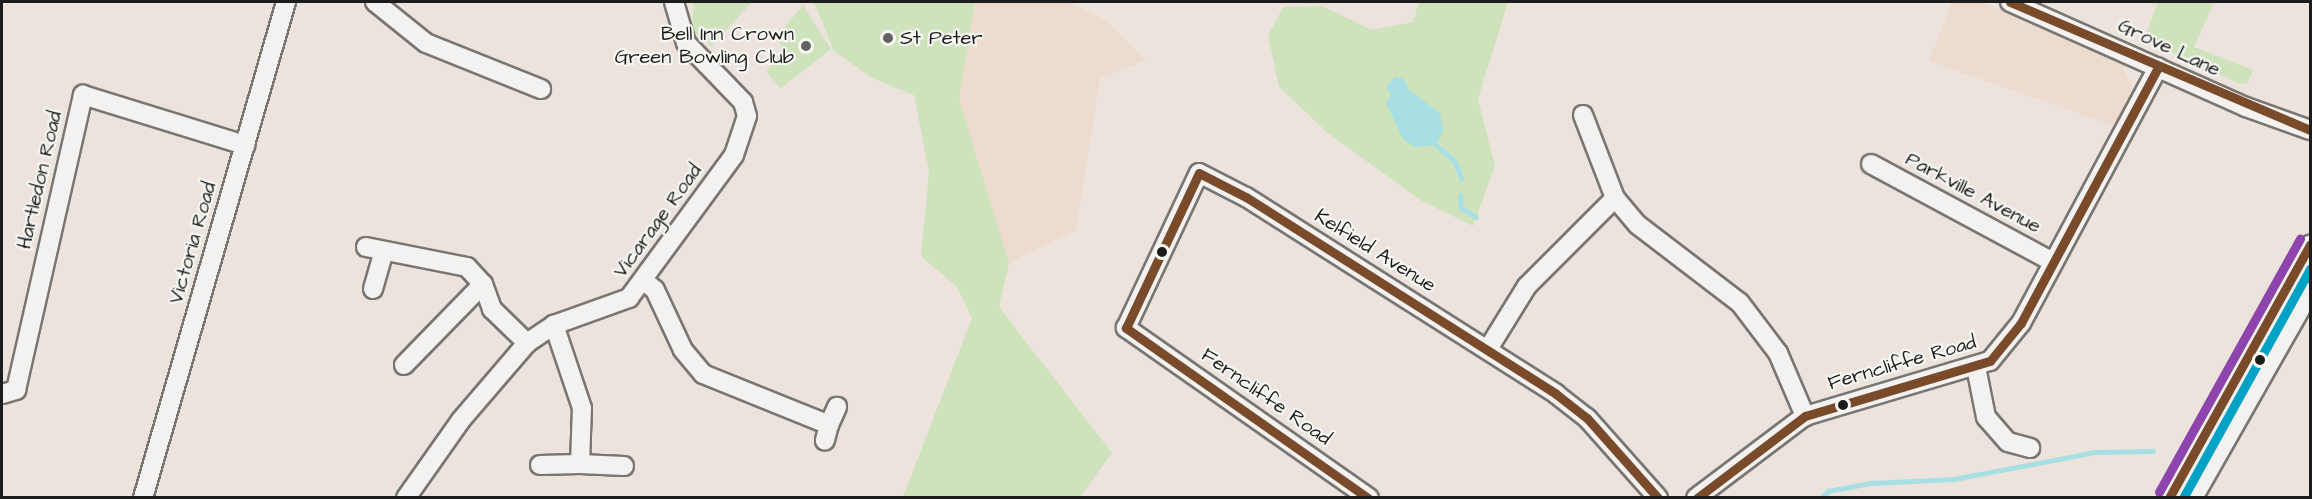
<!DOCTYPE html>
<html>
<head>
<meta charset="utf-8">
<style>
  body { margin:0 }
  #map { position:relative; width:2312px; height:499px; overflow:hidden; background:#ebe3dc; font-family:"Architects Daughter",sans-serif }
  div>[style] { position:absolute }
  .built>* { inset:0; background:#ecdbce }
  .green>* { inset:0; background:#cee3bc }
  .water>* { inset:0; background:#a8dfe4 }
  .stream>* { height:4.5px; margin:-2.25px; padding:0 2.25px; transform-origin:2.25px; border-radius:2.25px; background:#a8dfe4 }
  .roads { filter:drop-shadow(2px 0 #797672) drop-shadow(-2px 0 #797672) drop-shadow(0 2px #797672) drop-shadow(0 -2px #797672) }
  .minor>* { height:18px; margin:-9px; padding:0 9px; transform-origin:9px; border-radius:9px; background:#f4f2f0 }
  .bus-1>* { height:9px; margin:-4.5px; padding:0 4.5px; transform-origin:4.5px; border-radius:4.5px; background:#7a4b2a }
  .bus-2>* { height:9px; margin:-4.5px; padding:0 4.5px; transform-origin:4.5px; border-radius:4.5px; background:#01a2c5 }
  .bus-3>* { height:9px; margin:-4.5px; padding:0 4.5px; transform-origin:4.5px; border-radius:4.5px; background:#8e44ad }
  .dots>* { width:16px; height:16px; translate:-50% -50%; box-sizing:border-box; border:3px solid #f6f6f2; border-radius:50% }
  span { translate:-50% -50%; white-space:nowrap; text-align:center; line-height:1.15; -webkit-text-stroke:4.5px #f6f6f2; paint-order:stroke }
  .poi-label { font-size:20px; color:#1c1c1c }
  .right { translate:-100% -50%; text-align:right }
  .left { translate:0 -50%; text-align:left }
  .street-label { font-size:20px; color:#1c1c1c }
  .frame { position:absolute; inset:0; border:3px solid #1c1c1c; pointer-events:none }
</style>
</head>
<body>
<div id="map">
  <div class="built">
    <i style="clip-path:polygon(975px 2px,1068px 2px,1105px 20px,1146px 60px,1100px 78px,1076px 230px,1009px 263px,959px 99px)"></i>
    <i style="clip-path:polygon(1952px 2px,1982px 2px,2121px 63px,2133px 91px,2115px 126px,1929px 61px)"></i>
  </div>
  <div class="green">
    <i style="clip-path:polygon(693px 2px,752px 2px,711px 47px,693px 31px)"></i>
    <i style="clip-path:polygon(814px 2px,975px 2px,959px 99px,1009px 263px,999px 307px,1112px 453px,1080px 497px,903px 497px,972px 318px,957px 287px,921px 256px,929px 172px,914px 95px,872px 78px,834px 51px)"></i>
    <i style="clip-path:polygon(1419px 2px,1508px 2px,1478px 99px,1495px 166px,1473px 226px,1420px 200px,1328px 133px,1279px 87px,1268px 36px,1283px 7px,1322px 6px,1372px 30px,1413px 22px)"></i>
    <i style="clip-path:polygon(2158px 2px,2214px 2px,2194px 47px,2253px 70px,2248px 83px,2240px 84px,2144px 40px)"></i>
    <i style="clip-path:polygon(803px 5px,831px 49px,781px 88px,766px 72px,782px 49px,777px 37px)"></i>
  </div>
  <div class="water">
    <i style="clip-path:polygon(1395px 77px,1404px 79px,1409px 90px,1440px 113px,1443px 131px,1436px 145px,1415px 147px,1403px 139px,1386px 103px,1391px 95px,1386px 87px)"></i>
  </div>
  <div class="stream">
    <i style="left:1436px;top:145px;width:25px;rotate:40deg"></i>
    <i style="left:1455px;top:161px;width:19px;rotate:69deg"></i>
    <i style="left:1461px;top:195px;width:12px;rotate:90deg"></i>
    <i style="left:1461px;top:207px;width:18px;rotate:34deg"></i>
    <i style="left:1821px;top:498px;width:10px;rotate:-45deg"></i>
    <i style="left:1828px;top:491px;width:44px;rotate:-10.5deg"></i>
    <i style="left:1871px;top:483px;width:83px;rotate:-2.8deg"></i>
    <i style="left:1954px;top:479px;width:144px;rotate:-10.8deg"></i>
    <i style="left:2095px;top:452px;width:58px;rotate:-1deg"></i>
  </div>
  <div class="roads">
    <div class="minor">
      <i style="left:375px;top:2px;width:65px;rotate:38.8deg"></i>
      <i style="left:426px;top:43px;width:124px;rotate:21.8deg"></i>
      <i style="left:2010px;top:2px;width:258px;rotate:24deg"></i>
      <i style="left:2246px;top:107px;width:68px;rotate:19.8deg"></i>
      <i style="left:1583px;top:115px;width:89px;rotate:68.9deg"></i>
      <i style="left:1615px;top:198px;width:35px;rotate:50deg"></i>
      <i style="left:1638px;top:225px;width:128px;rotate:37.4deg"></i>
      <i style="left:1740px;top:303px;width:63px;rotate:52.8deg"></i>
      <i style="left:1778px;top:353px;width:69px;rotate:66.8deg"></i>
      <i style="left:1871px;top:164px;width:207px;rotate:28.3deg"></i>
      <i style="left:366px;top:247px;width:103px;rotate:11.2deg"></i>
      <i style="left:467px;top:267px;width:23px;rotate:47deg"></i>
      <i style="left:483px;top:284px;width:27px;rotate:70deg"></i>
      <i style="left:492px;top:309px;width:49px;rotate:44.2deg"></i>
      <i style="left:644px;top:281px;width:14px;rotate:39deg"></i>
      <i style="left:655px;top:290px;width:66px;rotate:65deg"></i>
      <i style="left:683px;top:350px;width:31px;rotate:50deg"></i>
      <i style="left:703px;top:374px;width:136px;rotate:22deg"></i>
      <i style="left:829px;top:425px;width:16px;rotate:105deg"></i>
      <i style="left:373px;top:289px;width:37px;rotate:-74deg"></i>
      <i style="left:1488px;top:349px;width:74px;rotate:-58.2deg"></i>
      <i style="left:1527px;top:286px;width:124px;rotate:-45deg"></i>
      <i style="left:404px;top:365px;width:113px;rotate:-45.7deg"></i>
      <i style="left:1976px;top:367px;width:51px;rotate:78.7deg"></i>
      <i style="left:1986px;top:417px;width:33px;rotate:49deg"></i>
      <i style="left:2008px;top:442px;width:23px;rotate:15deg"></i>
      <i style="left:2px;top:394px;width:15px;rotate:-16deg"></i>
      <i style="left:16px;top:390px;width:303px;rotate:-77.2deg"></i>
      <i style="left:83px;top:95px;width:170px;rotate:17.2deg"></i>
      <i style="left:829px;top:425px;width:20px;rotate:-66deg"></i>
      <i style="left:580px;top:464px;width:44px;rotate:2.6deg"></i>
      <i style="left:540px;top:465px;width:40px;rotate:-1.4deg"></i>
      <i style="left:580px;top:464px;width:56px;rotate:-88deg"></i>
      <i style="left:582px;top:408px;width:88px;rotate:-108.6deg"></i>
      <i style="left:143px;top:498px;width:516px;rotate:-73.92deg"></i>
      <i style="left:406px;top:498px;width:95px;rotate:-54.8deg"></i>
      <i style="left:461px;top:420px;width:101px;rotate:-49.4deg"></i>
      <i style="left:527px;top:343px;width:32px;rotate:-34deg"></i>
      <i style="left:554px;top:325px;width:80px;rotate:-19.8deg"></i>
      <i style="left:629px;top:298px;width:177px;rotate:-53.7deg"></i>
      <i style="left:734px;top:155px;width:41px;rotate:-71.6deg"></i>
      <i style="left:747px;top:116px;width:15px;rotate:-106deg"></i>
      <i style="left:743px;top:102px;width:82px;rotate:-134deg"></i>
      <i style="left:686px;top:43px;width:43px;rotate:-106.3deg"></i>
      <i style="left:1369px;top:498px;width:297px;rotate:-145deg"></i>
      <i style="left:1126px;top:328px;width:171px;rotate:-64.8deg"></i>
      <i style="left:1199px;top:173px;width:53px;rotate:27.1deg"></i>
      <i style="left:1246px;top:197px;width:367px;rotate:32.4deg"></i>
      <i style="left:1556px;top:394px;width:39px;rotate:38deg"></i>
      <i style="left:1587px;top:418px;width:107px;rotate:48.4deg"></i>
      <i style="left:1696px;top:498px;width:136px;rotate:-37deg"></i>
      <i style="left:1805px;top:416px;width:193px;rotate:-16.6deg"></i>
      <i style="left:1990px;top:361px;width:49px;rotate:-50.8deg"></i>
      <i style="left:2021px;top:323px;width:290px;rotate:-61.8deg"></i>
      <i style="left:2169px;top:498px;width:290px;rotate:-60.9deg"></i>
      <i style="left:2193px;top:498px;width:237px;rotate:-60.4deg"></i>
    </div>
  </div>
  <div class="bus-1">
    <i style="left:2010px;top:2px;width:326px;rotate:23.1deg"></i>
    <i style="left:1368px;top:498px;width:296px;rotate:-144.9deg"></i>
    <i style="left:1126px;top:328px;width:171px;rotate:-64.8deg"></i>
    <i style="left:1199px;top:173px;width:53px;rotate:27.1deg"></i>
    <i style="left:1246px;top:197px;width:367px;rotate:32.4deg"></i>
    <i style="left:1556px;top:394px;width:39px;rotate:38deg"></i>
    <i style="left:1587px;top:418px;width:107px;rotate:48.4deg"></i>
    <i style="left:1697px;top:498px;width:136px;rotate:-37.2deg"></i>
    <i style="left:1805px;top:416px;width:193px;rotate:-16.6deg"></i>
    <i style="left:1990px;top:361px;width:49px;rotate:-50.8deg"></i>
    <i style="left:2021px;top:323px;width:290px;rotate:-61.8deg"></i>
    <i style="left:2169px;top:498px;width:290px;rotate:-60.9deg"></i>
  </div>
  <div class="bus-2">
    <i style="left:2183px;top:498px;width:262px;rotate:-61deg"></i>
  </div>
  <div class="bus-3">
    <i style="left:2159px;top:492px;width:290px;rotate:-60.9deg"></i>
  </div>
  <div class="dots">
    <i style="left:888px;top:38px;background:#64625f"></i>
    <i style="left:806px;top:46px;background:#64625f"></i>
    <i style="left:1162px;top:252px;background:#1c1c1c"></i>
    <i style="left:2260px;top:360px;background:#1c1c1c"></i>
    <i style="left:1843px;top:405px;background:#1c1c1c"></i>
  </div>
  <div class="poi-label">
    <span class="right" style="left:794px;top:46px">Bell Inn Crown<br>Green Bowling Club</span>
    <span class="left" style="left:900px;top:38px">St Peter</span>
  </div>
  <div class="street-label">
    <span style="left:2169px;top:48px;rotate:25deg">Grove Lane</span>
    <span style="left:40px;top:180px;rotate:-77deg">Hartledon Road</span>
    <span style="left:1973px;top:193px;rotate:28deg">Parkville Avenue</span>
    <span style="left:658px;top:221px;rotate:-54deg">Vicarage Road</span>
    <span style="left:193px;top:243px;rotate:-74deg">Victoria Road</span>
    <span style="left:1375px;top:251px;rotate:32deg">Kelfield Avenue</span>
    <span style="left:1902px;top:363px;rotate:-16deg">Ferncliffe Road</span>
    <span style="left:1266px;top:397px;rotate:35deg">Ferncliffe Road</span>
  </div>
  <div class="frame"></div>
</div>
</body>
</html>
